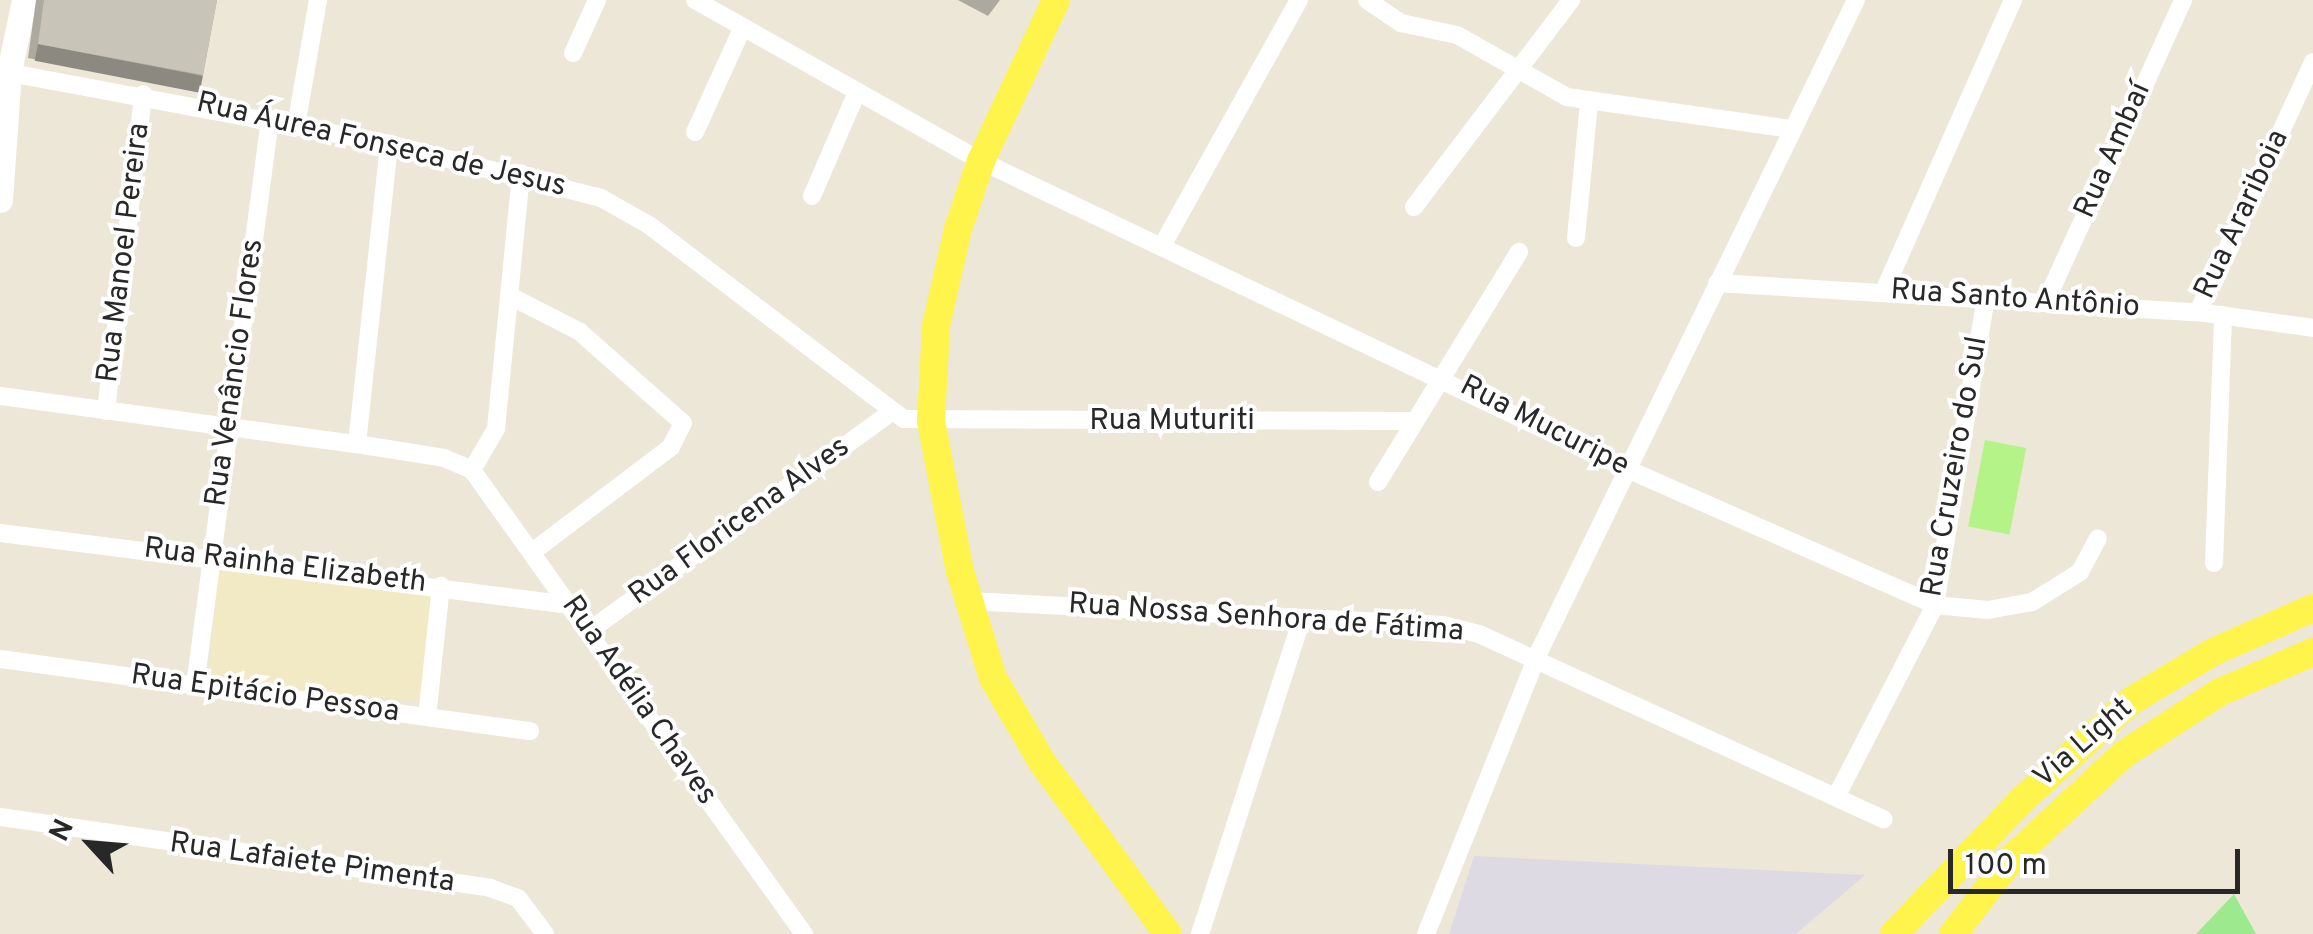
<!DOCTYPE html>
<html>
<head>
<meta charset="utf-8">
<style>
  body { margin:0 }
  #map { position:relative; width:2313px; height:934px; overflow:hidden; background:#ede7d8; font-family:Overpass,sans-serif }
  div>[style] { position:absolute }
  .industrial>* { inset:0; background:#dedae4 }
  .education>* { inset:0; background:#f1eac5; transform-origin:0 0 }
  .green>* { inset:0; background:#9dea8e }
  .pitch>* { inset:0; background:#b3f388; transform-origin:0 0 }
  .street>* { height:18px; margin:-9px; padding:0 9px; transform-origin:9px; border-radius:9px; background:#fff }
  .secondary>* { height:25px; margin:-12.5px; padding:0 12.5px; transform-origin:12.5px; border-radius:12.5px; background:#fff }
  .primary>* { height:28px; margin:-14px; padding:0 14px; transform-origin:14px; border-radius:14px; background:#fff44b }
  .wall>* { inset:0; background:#aca99e }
  .shaded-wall>* { inset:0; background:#8c8981; transform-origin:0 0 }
  .building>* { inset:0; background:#c8c4b8 }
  span { translate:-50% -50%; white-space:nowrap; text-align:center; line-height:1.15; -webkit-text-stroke:8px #fff; paint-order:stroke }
  .street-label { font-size:30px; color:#282828 }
  .north { position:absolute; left:40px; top:794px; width:100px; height:100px; -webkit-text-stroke:8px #fff; paint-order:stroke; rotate:296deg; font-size:28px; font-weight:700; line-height:40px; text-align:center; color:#282828 }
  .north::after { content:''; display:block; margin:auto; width:35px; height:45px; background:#282828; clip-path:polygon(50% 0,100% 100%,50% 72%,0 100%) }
  .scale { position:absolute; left:1948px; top:849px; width:292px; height:45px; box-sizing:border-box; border:5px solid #282828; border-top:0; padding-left:12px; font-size:30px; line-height:35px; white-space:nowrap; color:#282828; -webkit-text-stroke:8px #fff; paint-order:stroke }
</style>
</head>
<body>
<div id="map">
  <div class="industrial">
    <i style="clip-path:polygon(1474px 856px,1865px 875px,1796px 934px,1449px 934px)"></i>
  </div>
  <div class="education">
    <i style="left:219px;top:561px;width:216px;height:122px;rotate:5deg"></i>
  </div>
  <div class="green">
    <i style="clip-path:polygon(2234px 894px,2256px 934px,2196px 934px)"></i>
  </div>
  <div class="pitch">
    <i style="left:1985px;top:440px;width:42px;height:88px;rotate:11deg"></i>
  </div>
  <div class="street">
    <i style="left:695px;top:0;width:328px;rotate:29.4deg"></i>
    <i style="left:981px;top:161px;width:716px;rotate:25.49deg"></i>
    <i style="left:1627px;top:469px;width:337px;rotate:23.8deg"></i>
    <i style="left:1935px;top:605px;width:53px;rotate:5.4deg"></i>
    <i style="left:1988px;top:610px;width:45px;rotate:-10.3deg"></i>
    <i style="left:2032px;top:602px;width:57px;rotate:-32deg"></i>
    <i style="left:2080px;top:572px;width:38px;rotate:-62deg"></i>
    <i style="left:1367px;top:0;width:41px;rotate:34.1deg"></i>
    <i style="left:1401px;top:23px;width:57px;rotate:12.1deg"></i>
    <i style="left:1457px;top:35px;width:126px;rotate:29.4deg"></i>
    <i style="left:1567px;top:97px;width:226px;rotate:8.1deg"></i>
    <i style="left:573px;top:53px;width:58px;rotate:-65.6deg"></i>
    <i style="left:0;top:71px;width:396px;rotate:10.6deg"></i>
    <i style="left:389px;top:144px;width:219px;rotate:14.3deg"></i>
    <i style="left:601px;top:198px;width:55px;rotate:29.4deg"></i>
    <i style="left:649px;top:225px;width:320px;rotate:37.3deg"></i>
    <i style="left:904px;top:419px;width:509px;rotate:0.23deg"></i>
    <i style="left:296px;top:126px;width:128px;rotate:-80.1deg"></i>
    <i style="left:695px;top:132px;width:113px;rotate:-65.5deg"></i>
    <i style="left:812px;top:196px;width:113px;rotate:-66.6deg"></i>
    <i style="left:1414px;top:207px;width:260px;rotate:-52.8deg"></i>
    <i style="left:1576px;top:238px;width:137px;rotate:-84.5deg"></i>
    <i style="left:1162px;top:246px;width:282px;rotate:-60.9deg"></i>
    <i style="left:1717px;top:283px;width:482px;rotate:3.5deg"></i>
    <i style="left:2198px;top:312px;width:116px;rotate:7.9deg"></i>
    <i style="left:1884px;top:291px;width:318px;rotate:-66.1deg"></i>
    <i style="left:510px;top:296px;width:79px;rotate:27.2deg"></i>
    <i style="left:580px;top:332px;width:137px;rotate:41.5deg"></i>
    <i style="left:683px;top:423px;width:27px;rotate:117deg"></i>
    <i style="left:671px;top:447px;width:174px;rotate:142.9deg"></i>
    <i style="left:2046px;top:301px;width:331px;rotate:-65.5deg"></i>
    <i style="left:2198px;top:312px;width:275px;rotate:-65.3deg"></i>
    <i style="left:0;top:396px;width:360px;rotate:7.7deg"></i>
    <i style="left:357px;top:444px;width:88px;rotate:9.1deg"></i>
    <i style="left:444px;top:458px;width:30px;rotate:23deg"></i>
    <i style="left:472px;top:470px;width:571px;rotate:54.42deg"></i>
    <i style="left:106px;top:411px;width:319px;rotate:-83.3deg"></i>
    <i style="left:357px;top:444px;width:302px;rotate:-83.9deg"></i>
    <i style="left:472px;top:470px;width:48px;rotate:-59.7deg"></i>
    <i style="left:496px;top:429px;width:257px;rotate:-84.4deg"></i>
    <i style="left:1378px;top:482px;width:270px;rotate:-58.5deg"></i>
    <i style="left:0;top:533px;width:575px;rotate:7.2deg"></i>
    <i style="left:2214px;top:563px;width:248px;rotate:-87.9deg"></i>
    <i style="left:968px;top:601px;width:476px;rotate:2.9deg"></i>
    <i style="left:1443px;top:625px;width:37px;rotate:14deg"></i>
    <i style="left:1479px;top:634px;width:445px;rotate:24.6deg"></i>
    <i style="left:589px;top:631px;width:373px;rotate:-35.9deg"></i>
    <i style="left:0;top:659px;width:535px;rotate:7.74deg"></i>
    <i style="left:195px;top:686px;width:572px;rotate:-82.46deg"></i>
    <i style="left:427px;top:717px;width:132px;rotate:-83.9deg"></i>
    <i style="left:1837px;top:795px;width:214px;rotate:-62.7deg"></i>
    <i style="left:1935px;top:605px;width:313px;rotate:-80.6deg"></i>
    <i style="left:0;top:817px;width:495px;rotate:8.2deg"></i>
    <i style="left:490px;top:888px;width:30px;rotate:20deg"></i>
    <i style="left:518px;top:898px;width:45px;rotate:53.1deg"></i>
    <i style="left:1200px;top:934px;width:332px;rotate:-72.1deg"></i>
    <i style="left:1426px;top:934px;width:299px;rotate:-68.2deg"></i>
    <i style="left:1537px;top:656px;width:729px;rotate:-64.07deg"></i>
  </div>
  <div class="secondary">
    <i style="left:0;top:200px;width:128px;rotate:-86deg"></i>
    <i style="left:9px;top:72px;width:74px;rotate:-78.2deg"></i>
  </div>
  <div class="primary">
    <i style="left:1056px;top:0;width:178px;rotate:115deg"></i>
    <i style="left:981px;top:161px;width:72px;rotate:108.7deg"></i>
    <i style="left:958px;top:229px;width:99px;rotate:102.8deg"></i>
    <i style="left:936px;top:326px;width:95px;rotate:93deg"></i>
    <i style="left:931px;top:421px;width:153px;rotate:79.1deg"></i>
    <i style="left:960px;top:571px;width:112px;rotate:72.9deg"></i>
    <i style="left:993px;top:678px;width:97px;rotate:59.7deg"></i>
    <i style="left:1042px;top:762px;width:213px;rotate:53.8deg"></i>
    <i style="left:1894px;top:934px;width:187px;rotate:-46.3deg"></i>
    <i style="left:2023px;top:799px;width:146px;rotate:-42.2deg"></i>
    <i style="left:2131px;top:701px;width:98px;rotate:-30.8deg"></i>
    <i style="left:2215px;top:651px;width:107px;rotate:-23.7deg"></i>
    <i style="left:1953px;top:934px;width:96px;rotate:-52.2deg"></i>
    <i style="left:2012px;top:858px;width:153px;rotate:-42.9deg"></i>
    <i style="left:2124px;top:754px;width:114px;rotate:-32.9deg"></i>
    <i style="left:2220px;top:692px;width:101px;rotate:-23.3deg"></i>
  </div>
  <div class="wall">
    <i style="clip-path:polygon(36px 0,217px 0,203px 75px,193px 89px,28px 58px)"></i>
    <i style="clip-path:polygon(958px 0,1000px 0,988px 16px)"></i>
  </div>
  <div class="shaded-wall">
    <i style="left:38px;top:44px;width:168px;height:17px;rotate:11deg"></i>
  </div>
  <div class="building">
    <i style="clip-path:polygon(44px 0,217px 0,203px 75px,38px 44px)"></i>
  </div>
  <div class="street-label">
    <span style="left:381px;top:146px;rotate:13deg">Rua Áurea Fonseca de Jesus</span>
    <span style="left:2114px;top:151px;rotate:-66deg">Rua Ambaí</span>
    <span style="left:2243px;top:215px;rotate:-65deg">Rua Arariboia</span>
    <span style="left:125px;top:253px;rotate:-83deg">Rua Manoel Pereira</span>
    <span style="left:2015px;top:300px;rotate:4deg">Rua Santo Antônio</span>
    <span style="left:236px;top:373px;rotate:-82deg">Rua Venâncio Flores</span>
    <span style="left:1172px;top:422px">Rua Muturiti</span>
    <span style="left:1544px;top:427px;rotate:27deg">Rua Mucuripe</span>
    <span style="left:1956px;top:467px;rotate:-80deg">Rua Cruzeiro do Sul</span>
    <span style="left:740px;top:522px;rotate:-36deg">Rua Floricena Alves</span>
    <span style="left:285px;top:567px;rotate:7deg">Rua Rainha Elizabeth</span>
    <span style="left:1266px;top:619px;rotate:4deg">Rua Nossa Senhora de Fátima</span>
    <span style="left:265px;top:695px;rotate:8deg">Rua Epitácio Pessoa</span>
    <span style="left:638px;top:701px;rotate:55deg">Rua Adélia Chaves</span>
    <span style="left:2084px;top:744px;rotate:-41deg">Via Light</span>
    <span style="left:312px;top:864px;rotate:8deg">Rua Lafaiete Pimenta</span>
  </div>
  <div class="north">N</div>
  <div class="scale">100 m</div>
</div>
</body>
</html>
